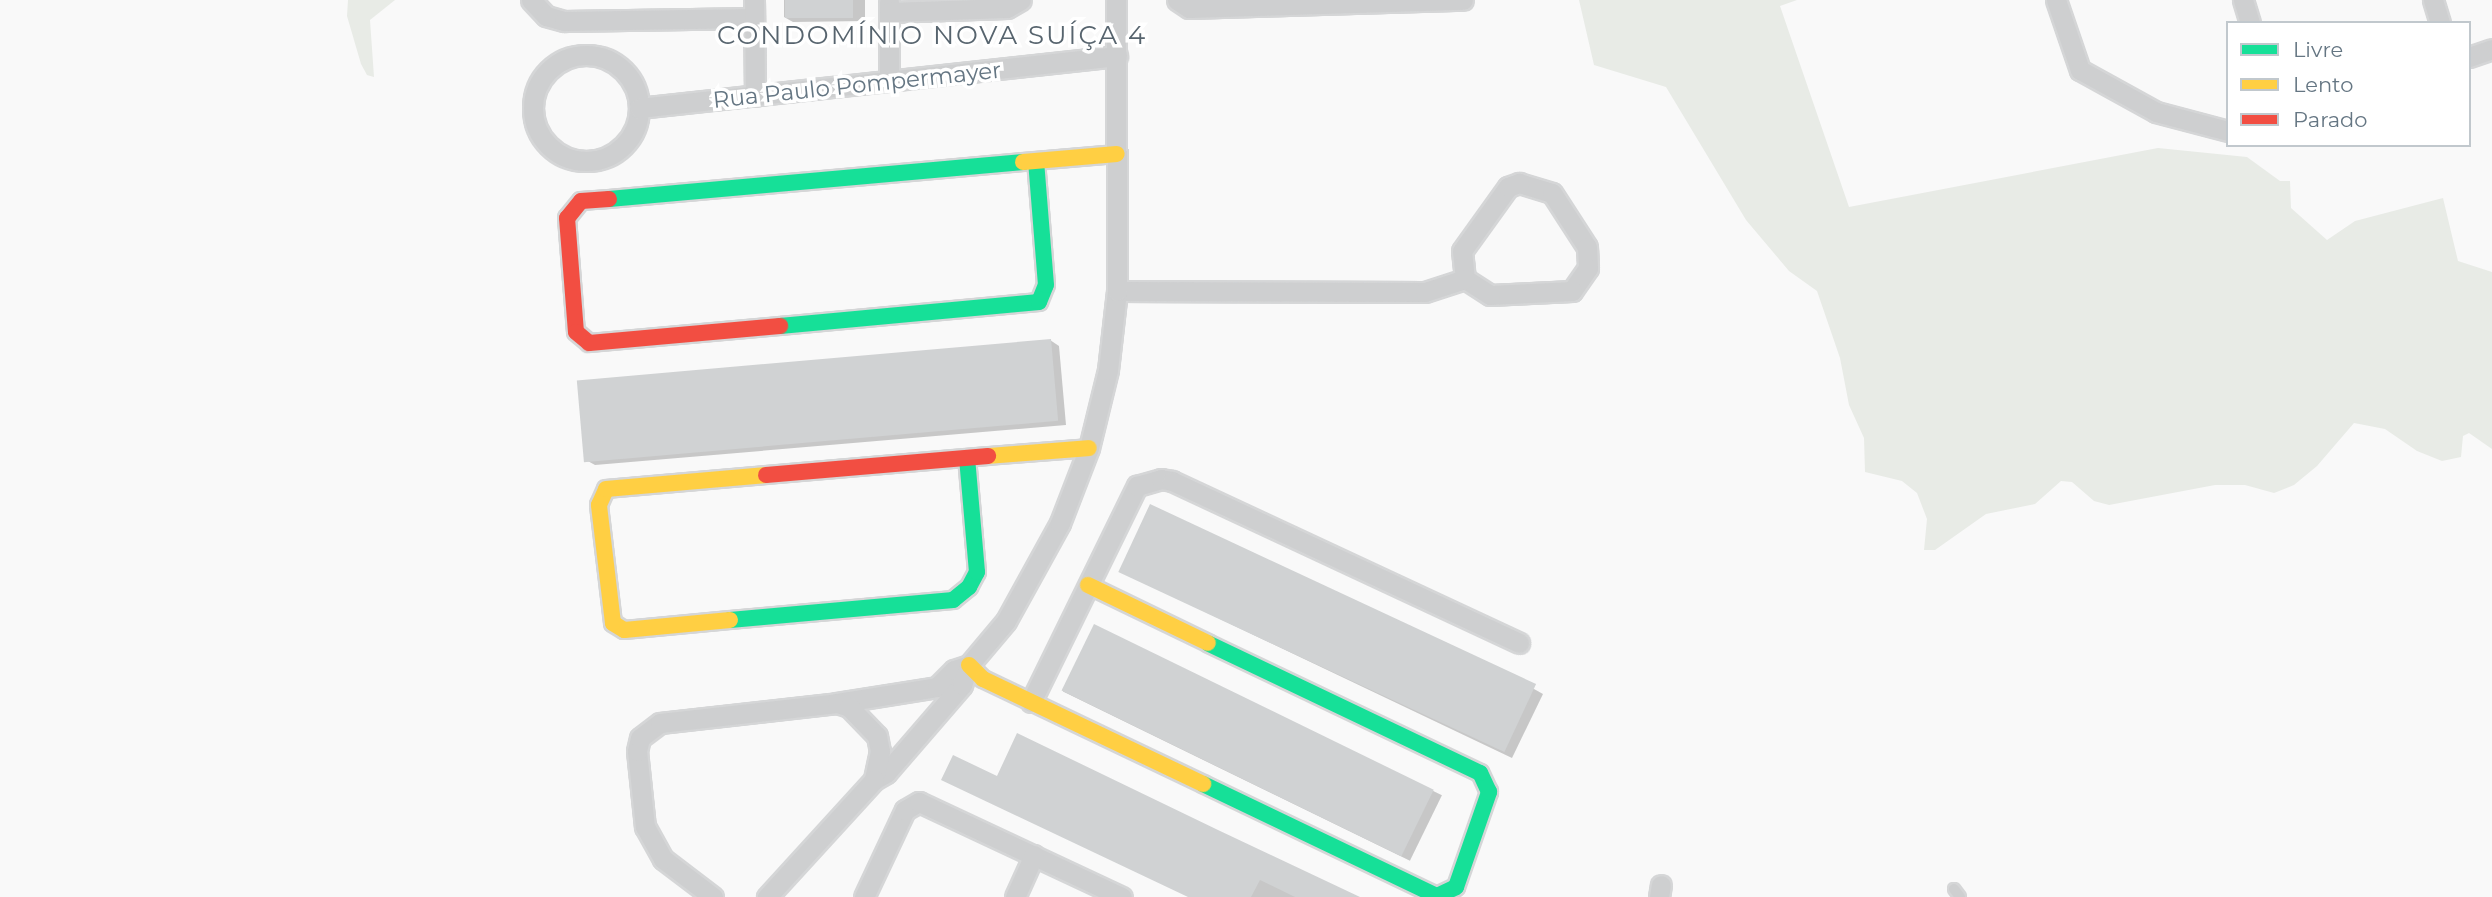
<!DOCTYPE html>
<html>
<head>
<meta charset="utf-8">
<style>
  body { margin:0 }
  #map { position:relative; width:2492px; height:897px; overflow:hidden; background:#f9f9f9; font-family:Montserrat,sans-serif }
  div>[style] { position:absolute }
  .green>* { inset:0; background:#e8ebe6 }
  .shadow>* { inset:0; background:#0003; transform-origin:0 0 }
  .building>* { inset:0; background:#d0d2d3; transform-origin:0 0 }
  .roads { filter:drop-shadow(2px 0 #d5d6d7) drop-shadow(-2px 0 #d5d6d7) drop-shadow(0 2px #d5d6d7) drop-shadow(0 -2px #d5d6d7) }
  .lane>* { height:10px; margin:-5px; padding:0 5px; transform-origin:5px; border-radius:5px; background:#cecfd0 }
  .street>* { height:19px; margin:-9.5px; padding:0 9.5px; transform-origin:9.5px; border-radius:9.5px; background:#cecfd0 }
  .street>.ring { margin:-9.5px; padding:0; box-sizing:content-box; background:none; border:19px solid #cecfd0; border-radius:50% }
  .fast>* { height:16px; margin:-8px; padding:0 8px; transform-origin:8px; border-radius:8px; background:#16e098 }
  .slow>* { height:16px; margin:-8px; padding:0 8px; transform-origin:8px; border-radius:8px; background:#ffcf43 }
  .jam>* { height:16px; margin:-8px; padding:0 8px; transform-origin:8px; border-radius:8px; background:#f24e42 }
  span { translate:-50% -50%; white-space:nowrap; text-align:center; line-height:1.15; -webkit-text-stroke:7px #fff; paint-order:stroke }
  .street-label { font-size:23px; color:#657683 }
  .quarter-label { font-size:26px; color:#57646e; letter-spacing:2px }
  .legend { position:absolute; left:2226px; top:21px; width:245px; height:126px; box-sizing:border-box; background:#fff; border:2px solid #c1c8cd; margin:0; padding:9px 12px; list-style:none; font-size:21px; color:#657683 }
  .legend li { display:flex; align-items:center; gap:14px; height:35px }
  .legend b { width:35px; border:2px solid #c1c8cd }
</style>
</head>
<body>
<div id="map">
  <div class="green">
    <i style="clip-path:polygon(348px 0,395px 0,370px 20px,374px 77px,367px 75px,361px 64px,347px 16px)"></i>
    <i style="clip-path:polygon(1579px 0,1797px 0,1780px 6px,1849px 207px,2158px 148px,2247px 157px,2280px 181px,2290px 181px,2291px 208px,2327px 240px,2355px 221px,2443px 198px,2458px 261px,2492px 272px,2492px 449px,2469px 433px,2463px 436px,2461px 457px,2442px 461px,2417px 451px,2385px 429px,2354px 423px,2317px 466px,2294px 485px,2274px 493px,2245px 485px,2215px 485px,2109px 505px,2094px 501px,2072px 482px,2061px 481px,2035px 504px,1986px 514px,1935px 550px,1924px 550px,1927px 519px,1917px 493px,1902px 481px,1865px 472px,1864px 438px,1849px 405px,1840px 358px,1817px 291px,1789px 271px,1746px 220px,1666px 87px,1594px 65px)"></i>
  </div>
  <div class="shadow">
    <i style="clip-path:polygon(784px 0,865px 0,865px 21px,793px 22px,784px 17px)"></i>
    <i style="clip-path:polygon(1050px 340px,1059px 346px,1066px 425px,595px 465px,586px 460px)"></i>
    <i style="clip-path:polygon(1128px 575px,1534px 689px,1543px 694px,1512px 758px)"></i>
    <i style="left:1095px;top:626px;width:386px;height:73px;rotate:26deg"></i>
    <i style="clip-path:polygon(998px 778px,1356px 897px,1189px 897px)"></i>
  </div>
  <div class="building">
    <i style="left:785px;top:0;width:68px;height:18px"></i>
    <i style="left:1051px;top:339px;width:82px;height:476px;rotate:85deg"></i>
    <i style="left:1150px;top:504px;width:426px;height:75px;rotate:25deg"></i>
    <i style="left:1094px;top:624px;width:378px;height:74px;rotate:26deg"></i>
    <i style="clip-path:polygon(1017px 733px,1218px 830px,1360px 897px,1295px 897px,1260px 880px,1251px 897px,1188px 897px,941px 780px,953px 755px,997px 776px)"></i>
  </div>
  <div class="roads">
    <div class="lane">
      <i style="left:1954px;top:889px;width:10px;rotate:53deg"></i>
    </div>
    <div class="street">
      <i style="left:531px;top:0;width:22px;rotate:47deg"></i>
      <i style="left:546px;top:16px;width:19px;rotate:16deg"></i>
      <i style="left:564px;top:21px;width:190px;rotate:-0.9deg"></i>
      <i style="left:754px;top:0;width:96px;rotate:89.4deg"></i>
      <i style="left:1177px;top:0;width:14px;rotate:34deg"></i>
      <i style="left:1189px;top:8px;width:274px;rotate:-1.7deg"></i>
      <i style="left:2056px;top:0;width:74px;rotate:71.1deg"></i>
      <i style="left:2080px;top:70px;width:87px;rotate:28.9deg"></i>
      <i style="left:2156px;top:112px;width:74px;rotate:14.8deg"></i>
      <i style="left:2243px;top:0;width:24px;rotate:73deg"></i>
      <i style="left:2433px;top:0;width:24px;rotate:73deg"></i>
      <i style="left:889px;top:2px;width:79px;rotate:90deg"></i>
      <i style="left:889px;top:12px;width:118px;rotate:-1.9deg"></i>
      <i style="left:1007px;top:8px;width:16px;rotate:-30deg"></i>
      <i class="ring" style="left:533px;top:55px;width:87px;height:87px"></i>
      <i style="left:2469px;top:57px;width:24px;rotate:-19deg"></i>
      <i style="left:639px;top:108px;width:481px;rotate:-6.2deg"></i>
      <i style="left:1519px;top:183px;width:34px;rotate:17deg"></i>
      <i style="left:1552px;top:193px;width:64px;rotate:57.1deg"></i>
      <i style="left:1587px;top:247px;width:21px;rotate:87deg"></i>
      <i style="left:1588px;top:268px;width:28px;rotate:125deg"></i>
      <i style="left:1572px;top:291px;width:82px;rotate:177.2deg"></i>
      <i style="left:1490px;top:295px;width:30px;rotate:-147deg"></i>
      <i style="left:1465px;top:279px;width:28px;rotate:-96deg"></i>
      <i style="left:1462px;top:251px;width:79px;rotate:-54.3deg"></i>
      <i style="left:1508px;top:187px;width:12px;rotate:-20deg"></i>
      <i style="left:1117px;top:291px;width:308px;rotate:0.2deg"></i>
      <i style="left:1425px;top:292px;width:42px;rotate:-18deg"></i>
      <i style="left:1031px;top:702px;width:241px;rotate:-63.9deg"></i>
      <i style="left:1137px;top:486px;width:25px;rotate:-16deg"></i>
      <i style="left:1161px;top:479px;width:11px;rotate:10deg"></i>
      <i style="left:1172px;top:481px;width:383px;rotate:25deg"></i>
      <i style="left:837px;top:703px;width:101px;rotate:-9.1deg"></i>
      <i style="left:937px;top:687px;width:24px;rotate:-45deg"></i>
      <i style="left:954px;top:670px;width:16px;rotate:-18deg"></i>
      <i style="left:874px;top:780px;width:14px;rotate:-30deg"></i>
      <i style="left:886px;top:773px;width:116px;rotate:-49.2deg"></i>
      <i style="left:962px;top:685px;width:21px;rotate:-71deg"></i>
      <i style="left:969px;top:665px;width:57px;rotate:-49.9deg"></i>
      <i style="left:1006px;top:621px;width:112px;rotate:-61.1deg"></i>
      <i style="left:1060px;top:523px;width:80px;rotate:-68.9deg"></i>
      <i style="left:1089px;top:448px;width:80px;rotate:-76.3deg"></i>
      <i style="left:1108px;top:370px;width:80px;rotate:-83.5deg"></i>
      <i style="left:1117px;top:291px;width:291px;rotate:-90.2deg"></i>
      <i style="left:713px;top:897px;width:63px;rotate:-142.8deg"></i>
      <i style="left:663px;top:859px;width:37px;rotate:-119deg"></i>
      <i style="left:645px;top:827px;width:76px;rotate:-96deg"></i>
      <i style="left:637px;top:751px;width:13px;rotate:-77deg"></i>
      <i style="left:640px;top:738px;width:25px;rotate:-37deg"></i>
      <i style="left:660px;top:723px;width:178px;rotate:-6.4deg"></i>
      <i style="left:837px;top:703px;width:13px;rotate:18deg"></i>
      <i style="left:849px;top:707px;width:40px;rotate:46deg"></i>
      <i style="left:877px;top:736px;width:15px;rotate:79deg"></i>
      <i style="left:880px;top:751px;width:30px;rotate:102deg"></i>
      <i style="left:874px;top:780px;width:159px;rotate:132.4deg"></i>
      <i style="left:864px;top:897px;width:96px;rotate:-64.8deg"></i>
      <i style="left:905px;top:810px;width:16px;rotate:-30deg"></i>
      <i style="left:919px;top:802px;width:224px;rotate:25.1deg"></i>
      <i style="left:1015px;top:897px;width:46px;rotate:-65.7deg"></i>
      <i style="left:1659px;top:897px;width:12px;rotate:-81deg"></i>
    </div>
    <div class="fast">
      <i style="left:609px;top:199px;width:416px;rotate:-5.1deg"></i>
      <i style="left:780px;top:326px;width:260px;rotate:-5.3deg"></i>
      <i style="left:1039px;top:302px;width:18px;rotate:-68deg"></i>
      <i style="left:1046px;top:285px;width:124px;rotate:-94.6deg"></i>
      <i style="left:730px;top:620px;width:224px;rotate:-5.1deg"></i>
      <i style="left:953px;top:600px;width:21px;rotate:-39deg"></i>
      <i style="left:969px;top:587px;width:17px;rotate:-62deg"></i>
      <i style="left:977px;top:572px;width:114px;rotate:-95deg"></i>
      <i style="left:1203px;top:784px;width:259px;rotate:25.6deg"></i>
      <i style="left:1437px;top:896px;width:21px;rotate:-25deg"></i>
      <i style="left:1456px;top:887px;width:101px;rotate:-70.8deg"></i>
      <i style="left:1489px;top:792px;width:21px;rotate:-115deg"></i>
      <i style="left:1480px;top:773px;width:301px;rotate:-154.5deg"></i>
    </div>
    <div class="slow">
      <i style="left:1023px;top:162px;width:94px;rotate:-4.9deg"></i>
      <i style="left:988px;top:456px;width:101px;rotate:-4.5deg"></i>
      <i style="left:1088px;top:585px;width:133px;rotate:25.8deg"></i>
      <i style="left:730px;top:620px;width:106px;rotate:174.6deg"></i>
      <i style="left:624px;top:630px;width:13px;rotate:-148deg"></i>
      <i style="left:613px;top:623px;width:119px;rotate:-96.8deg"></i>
      <i style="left:599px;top:505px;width:17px;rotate:-66deg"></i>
      <i style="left:606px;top:489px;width:161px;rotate:-5deg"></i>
      <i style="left:969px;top:665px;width:20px;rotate:45deg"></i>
      <i style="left:983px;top:679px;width:244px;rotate:25.5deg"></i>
    </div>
    <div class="jam">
      <i style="left:609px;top:199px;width:28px;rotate:176deg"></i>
      <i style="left:581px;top:201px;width:22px;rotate:129deg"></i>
      <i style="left:567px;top:218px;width:114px;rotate:85.5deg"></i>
      <i style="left:576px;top:332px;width:17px;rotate:40deg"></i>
      <i style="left:589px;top:343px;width:192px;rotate:-5.1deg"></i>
      <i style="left:766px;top:475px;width:223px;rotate:-4.9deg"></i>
    </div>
  </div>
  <div class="street-label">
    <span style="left:857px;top:85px;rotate:-6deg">Rua Paulo Pompermayer</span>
  </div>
  <div class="quarter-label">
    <span style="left:932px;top:36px">CONDOMÍNIO NOVA SUÍÇA 4</span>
  </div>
  <ul class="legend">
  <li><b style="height:9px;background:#16e098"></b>Livre</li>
  <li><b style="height:9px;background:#ffcf43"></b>Lento</li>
  <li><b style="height:9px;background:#f24e42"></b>Parado</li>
  </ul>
</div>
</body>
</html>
